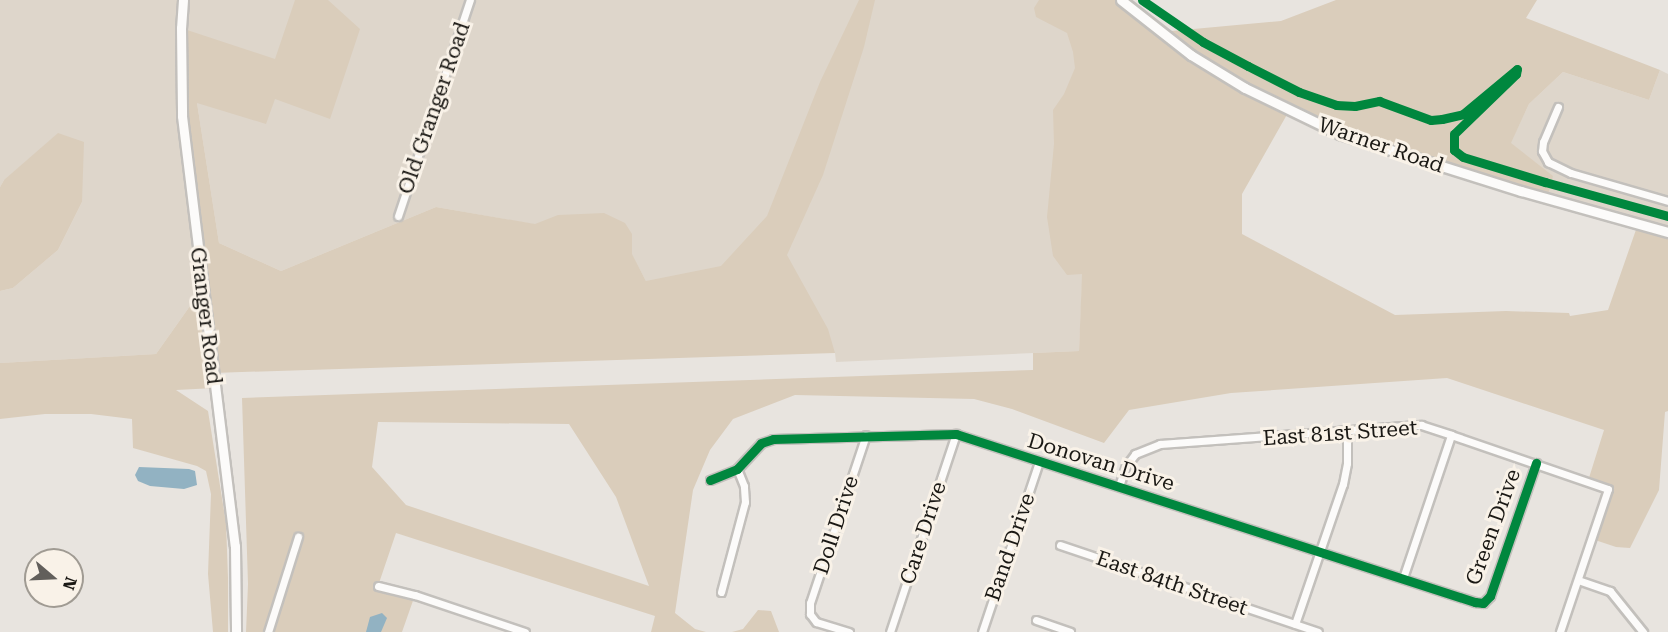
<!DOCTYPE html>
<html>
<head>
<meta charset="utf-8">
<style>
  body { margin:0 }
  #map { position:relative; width:1668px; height:632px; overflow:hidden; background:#e8e4df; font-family:"Roboto Serif",serif }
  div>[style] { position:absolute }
  .built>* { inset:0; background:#ded6cb }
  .green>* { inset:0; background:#dacdbb }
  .water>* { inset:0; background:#92b2c2 }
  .roads { filter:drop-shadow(2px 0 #c3c0bc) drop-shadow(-2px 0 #c3c0bc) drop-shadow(0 2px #c3c0bc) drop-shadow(0 -2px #c3c0bc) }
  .minor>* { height:7px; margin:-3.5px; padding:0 3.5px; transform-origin:3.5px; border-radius:3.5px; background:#fcfbfa }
  .major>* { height:9px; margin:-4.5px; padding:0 4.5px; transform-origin:4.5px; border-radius:4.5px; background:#fcfbfa }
  .cycleway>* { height:9px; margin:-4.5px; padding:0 4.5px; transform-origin:4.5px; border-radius:4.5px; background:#00873e }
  span { translate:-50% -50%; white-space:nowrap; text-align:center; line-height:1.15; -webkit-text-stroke:6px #f9f2e8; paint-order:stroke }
  .street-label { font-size:21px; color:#1a1814 }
  .north { position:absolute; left:24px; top:548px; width:60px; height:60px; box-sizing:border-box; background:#f9f2e8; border:2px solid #a09b93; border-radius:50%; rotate:109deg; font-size:16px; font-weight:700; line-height:24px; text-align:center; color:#1a1814 }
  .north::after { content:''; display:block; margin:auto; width:21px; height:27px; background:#625f5b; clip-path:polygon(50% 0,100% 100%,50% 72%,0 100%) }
</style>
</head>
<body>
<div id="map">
  <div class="built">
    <i style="clip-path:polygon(0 0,1095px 0,1079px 351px,836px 362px,835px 353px,668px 322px,624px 240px,436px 207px,281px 271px,219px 243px,197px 103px,202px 289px,156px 354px,0 363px,0 291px,13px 288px,58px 250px,82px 202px,4px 180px,0 187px)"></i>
    <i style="clip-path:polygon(1660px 70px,1668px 74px,1668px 232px,1547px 198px,1510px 144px,1529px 104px,1563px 72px,1649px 100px)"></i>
  </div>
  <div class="green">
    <i style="clip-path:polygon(295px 0,328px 0,360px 29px,330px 119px,275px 99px,266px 124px,197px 103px,219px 243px,281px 271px,436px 207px,535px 224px,558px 215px,604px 213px,625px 223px,632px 234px,632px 254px,646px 281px,721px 266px,767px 216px,820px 82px,859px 0,875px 0,864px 47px,823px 175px,787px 255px,828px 329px,835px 353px,213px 373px,215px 388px,176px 390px,208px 411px,226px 523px,228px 578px,228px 632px,213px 632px,208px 574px,211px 494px,206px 471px,197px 466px,133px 448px,132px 419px,91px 414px,45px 414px,0 419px,0 363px,156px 354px,202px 289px,182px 116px,181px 28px,275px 59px)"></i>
    <i style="clip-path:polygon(evenodd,1039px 0,1121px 0,1161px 32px,1281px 21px,1336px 0,1537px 0,1526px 18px,1660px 70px,1649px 100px,1563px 72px,1529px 104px,1511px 143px,1553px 176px,1547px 198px,1424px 161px,1289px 111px,1242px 194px,1242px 234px,1395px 315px,1506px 311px,1569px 313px,1570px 316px,1608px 310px,1638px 224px,1668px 232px,1668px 411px,1665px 412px,1659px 490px,1630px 548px,1616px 547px,1592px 539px,1607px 492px,1588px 481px,1604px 430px,1447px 378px,1231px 393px,1129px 410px,1104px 443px,1012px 409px,974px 399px,795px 395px,733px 419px,710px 450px,693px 490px,675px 613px,695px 629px,706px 632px,651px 632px,655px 616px,396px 533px,378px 586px,415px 595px,402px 632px,246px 632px,248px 584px,242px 398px,1033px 370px,1033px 353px,1079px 351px,1082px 274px,1067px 275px,1053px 256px,1047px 217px,1054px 144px,1053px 110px,1064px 94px,1075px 68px,1073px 52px,1067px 33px,1036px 17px,1034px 8px,1039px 0,378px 422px,569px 424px,616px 497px,649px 586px,406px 505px,372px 467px,378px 422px)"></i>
    <i style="clip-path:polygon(58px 133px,84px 142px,82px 202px,58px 250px,13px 288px,0 291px,0 187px,4px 180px)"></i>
    <i style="clip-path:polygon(758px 610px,771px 611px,779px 632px,732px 632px,743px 629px)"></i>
  </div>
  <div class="water">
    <i style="clip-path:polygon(139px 467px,189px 469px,195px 471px,197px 485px,184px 489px,150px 486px,138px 481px,135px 475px)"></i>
    <i style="clip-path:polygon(382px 613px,387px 618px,381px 632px,366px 632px,370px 617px)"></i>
  </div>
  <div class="roads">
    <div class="minor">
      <i style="left:1558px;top:107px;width:38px;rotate:113deg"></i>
      <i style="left:1543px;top:142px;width:9px;rotate:96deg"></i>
      <i style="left:1542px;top:151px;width:13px;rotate:61deg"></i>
      <i style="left:1548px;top:162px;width:25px;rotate:26deg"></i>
      <i style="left:1571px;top:173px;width:101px;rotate:16.1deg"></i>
      <i style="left:398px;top:216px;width:228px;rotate:-71.6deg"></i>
      <i style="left:710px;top:480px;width:29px;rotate:-22deg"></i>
      <i style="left:737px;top:469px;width:35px;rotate:-47deg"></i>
      <i style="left:761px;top:443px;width:13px;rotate:-18deg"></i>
      <i style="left:773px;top:439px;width:183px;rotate:-1.6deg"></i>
      <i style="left:956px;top:434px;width:546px;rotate:17.94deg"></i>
      <i style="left:1475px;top:602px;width:8px;rotate:7deg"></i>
      <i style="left:1483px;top:603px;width:10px;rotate:-45deg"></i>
      <i style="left:1490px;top:596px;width:141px;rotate:-70.9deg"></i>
      <i style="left:1119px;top:486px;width:21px;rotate:-71deg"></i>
      <i style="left:1126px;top:466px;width:15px;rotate:-53deg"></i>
      <i style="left:1135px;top:454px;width:27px;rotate:-22deg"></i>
      <i style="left:1160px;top:444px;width:262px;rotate:-4.2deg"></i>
      <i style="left:1421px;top:425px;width:32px;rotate:18deg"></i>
      <i style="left:1451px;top:435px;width:166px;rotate:19deg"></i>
      <i style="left:1608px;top:489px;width:151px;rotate:108.6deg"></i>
      <i style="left:1060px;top:545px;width:272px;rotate:18.6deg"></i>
      <i style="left:1403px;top:578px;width:151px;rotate:-71.4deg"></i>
      <i style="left:1578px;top:580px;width:34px;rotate:19deg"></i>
      <i style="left:1610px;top:591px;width:53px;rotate:51.2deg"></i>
      <i style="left:378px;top:586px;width:38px;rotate:14deg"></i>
      <i style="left:415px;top:595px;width:116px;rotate:18.6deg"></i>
      <i style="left:721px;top:592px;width:93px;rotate:-75.1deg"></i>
      <i style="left:745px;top:502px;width:16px;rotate:-94deg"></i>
      <i style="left:744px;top:486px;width:18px;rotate:-112deg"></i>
      <i style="left:1036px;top:620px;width:36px;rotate:19deg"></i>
      <i style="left:1295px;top:624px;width:148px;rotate:-71.1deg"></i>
      <i style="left:1343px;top:484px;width:21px;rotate:-79deg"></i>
      <i style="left:1347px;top:463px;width:31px;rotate:-90deg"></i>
      <i style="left:268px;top:632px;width:100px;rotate:-72.5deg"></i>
      <i style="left:849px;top:632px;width:34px;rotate:-163deg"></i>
      <i style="left:816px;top:622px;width:10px;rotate:-127deg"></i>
      <i style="left:810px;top:614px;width:11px;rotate:-90deg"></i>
      <i style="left:810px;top:603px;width:177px;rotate:-71.6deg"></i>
      <i style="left:890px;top:632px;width:209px;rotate:-71.6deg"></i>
      <i style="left:982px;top:632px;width:179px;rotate:-71.5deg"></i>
    </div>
    <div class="major">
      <i style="left:183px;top:0;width:28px;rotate:94deg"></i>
      <i style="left:181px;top:28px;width:88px;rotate:89.3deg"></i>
      <i style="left:182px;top:116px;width:433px;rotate:83deg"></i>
      <i style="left:235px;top:546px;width:86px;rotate:89.3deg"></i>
      <i style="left:1121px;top:0;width:89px;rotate:38.2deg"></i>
      <i style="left:1191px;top:55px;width:63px;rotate:31.4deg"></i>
      <i style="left:1245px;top:88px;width:106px;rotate:25.8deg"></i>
      <i style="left:1340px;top:134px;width:190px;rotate:17.5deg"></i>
      <i style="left:1521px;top:191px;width:153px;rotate:15.6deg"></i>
    </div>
  </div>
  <div class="cycleway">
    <i style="left:1142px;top:0;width:74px;rotate:34.5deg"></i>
    <i style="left:1203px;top:42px;width:51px;rotate:28.1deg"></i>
    <i style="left:1248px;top:66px;width:57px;rotate:27deg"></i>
    <i style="left:1299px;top:92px;width:39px;rotate:19deg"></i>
    <i style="left:1336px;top:105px;width:19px;rotate:3deg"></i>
    <i style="left:1355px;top:106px;width:25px;rotate:-12deg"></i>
    <i style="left:1379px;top:101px;width:55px;rotate:20.1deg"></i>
    <i style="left:1431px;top:120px;width:11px;rotate:-5deg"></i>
    <i style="left:1442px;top:119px;width:22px;rotate:-13deg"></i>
    <i style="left:1463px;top:114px;width:70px;rotate:-39.8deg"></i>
    <i style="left:1517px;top:69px;width:5px;rotate:101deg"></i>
    <i style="left:1516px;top:74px;width:86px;rotate:135.9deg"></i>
    <i style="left:1454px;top:134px;width:16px;rotate:90deg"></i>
    <i style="left:1454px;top:150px;width:11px;rotate:38deg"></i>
    <i style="left:1463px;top:157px;width:86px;rotate:17deg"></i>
    <i style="left:1545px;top:182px;width:128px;rotate:15.5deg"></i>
    <i style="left:710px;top:480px;width:29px;rotate:-22deg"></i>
    <i style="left:737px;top:469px;width:35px;rotate:-47deg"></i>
    <i style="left:761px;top:443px;width:13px;rotate:-18deg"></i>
    <i style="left:773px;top:439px;width:183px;rotate:-1.6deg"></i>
    <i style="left:956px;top:434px;width:546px;rotate:17.94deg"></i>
    <i style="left:1475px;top:602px;width:8px;rotate:7deg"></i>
    <i style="left:1483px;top:603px;width:10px;rotate:-45deg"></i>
    <i style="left:1490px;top:596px;width:141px;rotate:-70.9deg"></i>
  </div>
  <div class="street-label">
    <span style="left:434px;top:108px;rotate:-71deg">Old Granger Road</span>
    <span style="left:1381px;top:145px;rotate:19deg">Warner Road</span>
    <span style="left:206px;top:316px;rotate:83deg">Granger Road</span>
    <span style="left:1340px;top:433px;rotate:-4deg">East 81st Street</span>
    <span style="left:1101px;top:462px;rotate:17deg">Donovan Drive</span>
    <span style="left:836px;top:525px;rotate:-72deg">Doll Drive</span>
    <span style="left:1493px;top:527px;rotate:-70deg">Green Drive</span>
    <span style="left:923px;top:533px;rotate:-72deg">Care Drive</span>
    <span style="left:1010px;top:547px;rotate:-71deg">Band Drive</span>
    <span style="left:1172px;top:583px;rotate:19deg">East 84th Street</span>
  </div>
  <div class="north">N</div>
</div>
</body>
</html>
